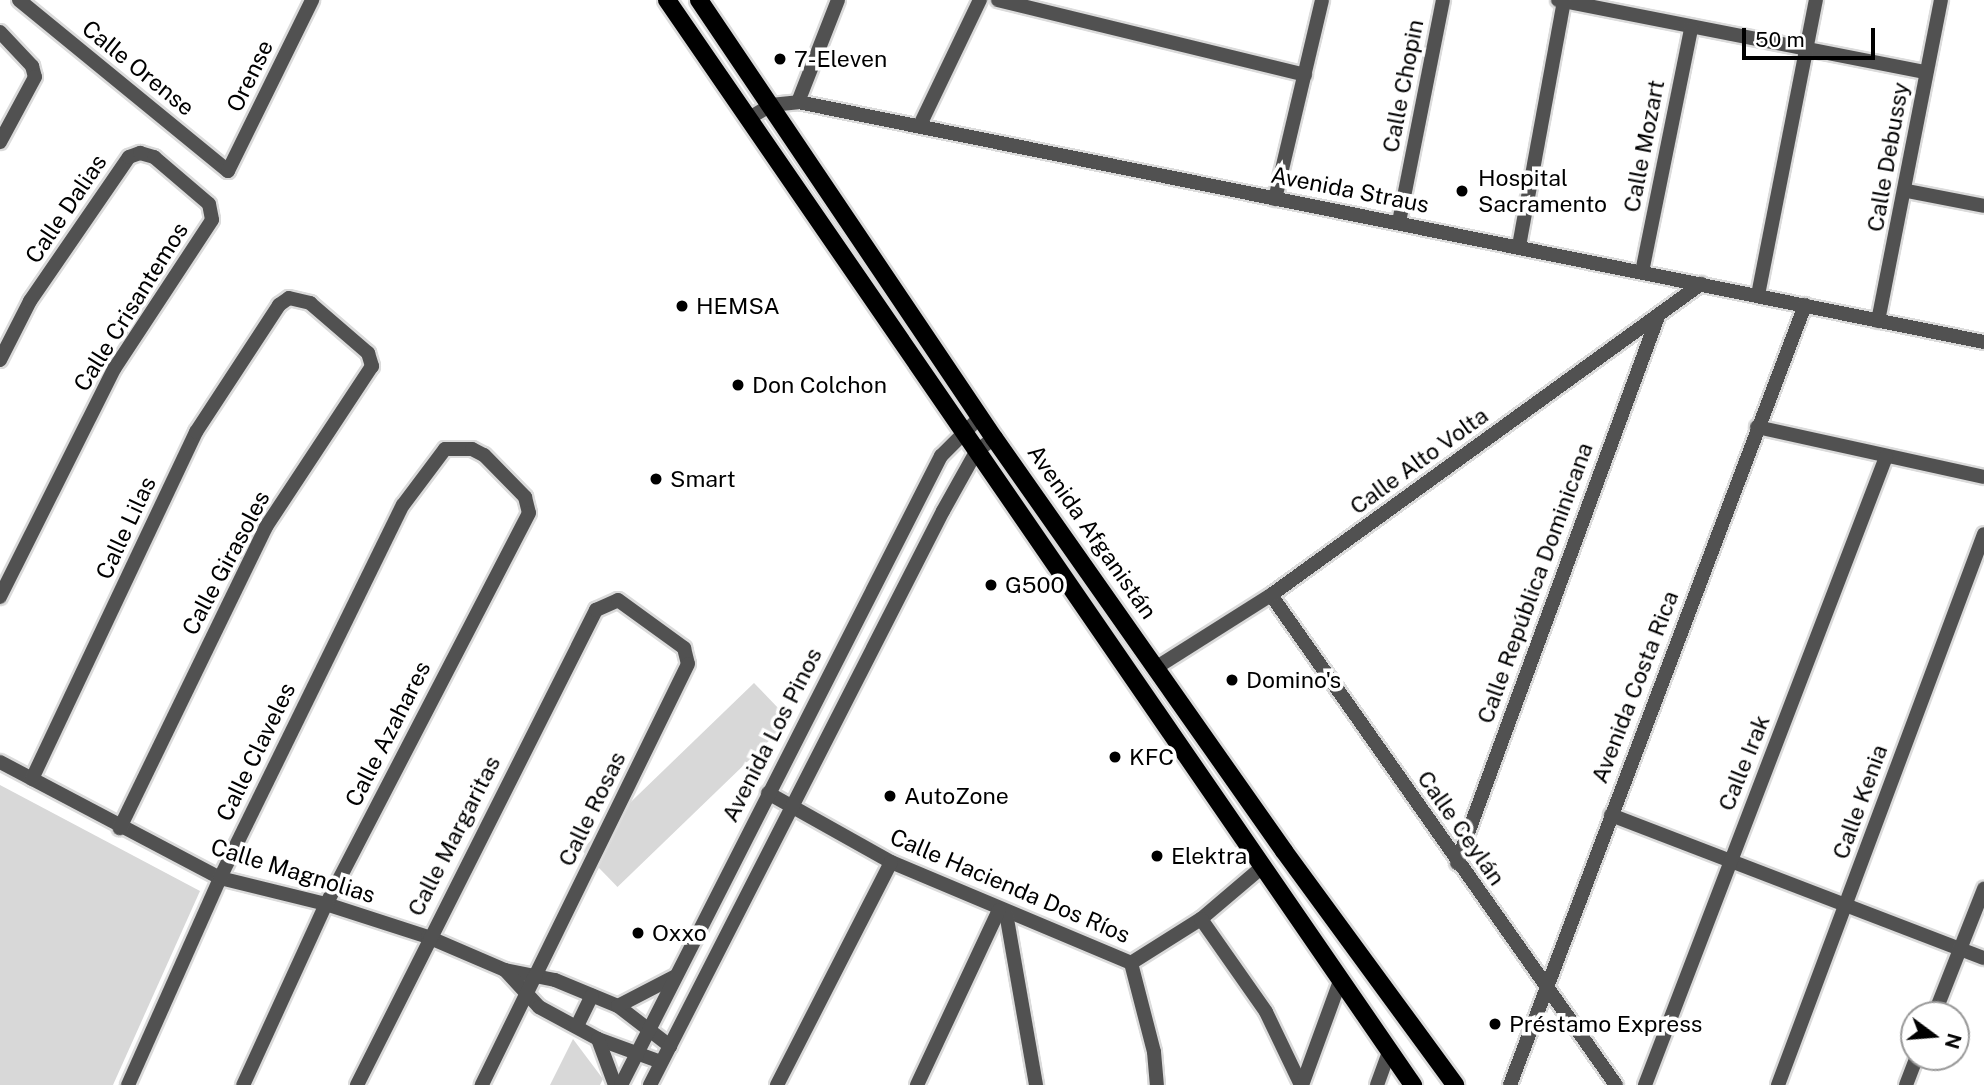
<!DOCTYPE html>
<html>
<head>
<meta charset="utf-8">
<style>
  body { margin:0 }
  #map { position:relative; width:1984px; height:1085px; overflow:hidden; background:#fff; font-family:"Public Sans",sans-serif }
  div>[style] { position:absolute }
  .green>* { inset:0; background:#d8d8d8; transform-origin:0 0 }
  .roads { filter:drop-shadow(2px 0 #dbdbdb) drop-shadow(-2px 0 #dbdbdb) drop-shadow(0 2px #dbdbdb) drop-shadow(0 -2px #dbdbdb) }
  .minor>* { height:14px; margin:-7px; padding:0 7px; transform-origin:7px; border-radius:7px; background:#515151 }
  .tertiary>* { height:14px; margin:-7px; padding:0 7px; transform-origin:7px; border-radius:7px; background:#515151 }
  .primary>* { height:18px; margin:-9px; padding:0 9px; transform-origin:9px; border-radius:9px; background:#000 }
  .dots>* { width:19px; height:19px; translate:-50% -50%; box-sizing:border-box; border:4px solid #fff; border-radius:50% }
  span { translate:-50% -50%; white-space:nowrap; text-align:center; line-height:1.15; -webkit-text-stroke:7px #fff; paint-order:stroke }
  .poi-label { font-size:23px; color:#000 }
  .left { translate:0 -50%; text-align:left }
  .street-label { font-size:23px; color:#000 }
  .north { position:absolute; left:1900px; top:1001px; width:70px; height:70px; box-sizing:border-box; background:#fff; border:2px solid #999; border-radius:50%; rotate:106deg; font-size:19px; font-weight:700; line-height:28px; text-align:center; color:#000 }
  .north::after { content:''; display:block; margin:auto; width:24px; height:32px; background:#000; clip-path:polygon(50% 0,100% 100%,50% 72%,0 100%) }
  .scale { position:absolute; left:1742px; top:28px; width:133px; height:32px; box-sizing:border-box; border:4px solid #000; border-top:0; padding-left:9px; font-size:21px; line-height:24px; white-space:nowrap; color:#000; -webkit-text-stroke:5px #fff; paint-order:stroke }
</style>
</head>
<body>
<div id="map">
  <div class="green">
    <i style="left:754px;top:683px;width:52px;height:240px;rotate:46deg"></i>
    <i style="clip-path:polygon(0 785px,200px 891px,113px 1085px,0 1085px)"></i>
    <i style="clip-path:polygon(573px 1039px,603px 1079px,600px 1085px,550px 1085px)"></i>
  </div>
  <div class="roads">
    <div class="minor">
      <i style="left:19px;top:0;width:270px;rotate:39.3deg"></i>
      <i style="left:228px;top:171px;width:191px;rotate:-63.8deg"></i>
      <i style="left:998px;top:0;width:316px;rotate:13.7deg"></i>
      <i style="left:1558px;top:0;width:375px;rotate:11.1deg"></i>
      <i style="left:0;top:32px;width:47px;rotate:46.7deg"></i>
      <i style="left:32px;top:66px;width:11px;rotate:75deg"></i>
      <i style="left:35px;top:77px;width:74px;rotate:118.3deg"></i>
      <i style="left:798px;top:102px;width:110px;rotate:-68.6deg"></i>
      <i style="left:920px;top:125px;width:139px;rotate:-64.4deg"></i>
      <i style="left:1907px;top:191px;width:78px;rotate:11deg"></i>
      <i style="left:1275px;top:199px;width:204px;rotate:-76.7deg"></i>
      <i style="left:1399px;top:222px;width:226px;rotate:-78.8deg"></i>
      <i style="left:1519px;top:246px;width:250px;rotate:-79.6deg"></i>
      <i style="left:1642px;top:272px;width:248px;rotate:-78.6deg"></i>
      <i style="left:1758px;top:295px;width:301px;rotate:-78.9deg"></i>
      <i style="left:1878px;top:321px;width:327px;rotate:-78.9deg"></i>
      <i style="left:0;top:360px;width:66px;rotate:-63deg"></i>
      <i style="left:30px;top:301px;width:175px;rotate:-55.5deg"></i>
      <i style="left:129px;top:157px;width:12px;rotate:-20deg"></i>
      <i style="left:140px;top:153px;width:15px;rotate:16deg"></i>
      <i style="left:154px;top:157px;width:72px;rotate:40.5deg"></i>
      <i style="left:209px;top:204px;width:16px;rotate:79deg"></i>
      <i style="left:212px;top:220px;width:178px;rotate:123.3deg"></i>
      <i style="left:114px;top:369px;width:255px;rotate:116.6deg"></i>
      <i style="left:1757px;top:427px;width:232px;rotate:12.4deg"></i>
      <i style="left:1271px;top:595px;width:599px;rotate:54.85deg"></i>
      <i style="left:1157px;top:667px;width:135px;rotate:-32.3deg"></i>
      <i style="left:1271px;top:595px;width:531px;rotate:-35.88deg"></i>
      <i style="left:0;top:762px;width:249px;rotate:27.8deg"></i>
      <i style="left:220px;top:878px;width:109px;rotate:13.8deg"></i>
      <i style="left:326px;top:904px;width:107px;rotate:17.9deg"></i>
      <i style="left:428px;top:937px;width:84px;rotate:23.2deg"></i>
      <i style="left:505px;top:970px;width:51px;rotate:11.3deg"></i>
      <i style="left:555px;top:980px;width:68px;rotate:22.4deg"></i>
      <i style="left:618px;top:1006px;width:66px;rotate:37.6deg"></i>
      <i style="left:32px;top:779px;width:384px;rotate:-64.7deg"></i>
      <i style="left:196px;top:432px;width:152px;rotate:-56.8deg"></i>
      <i style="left:279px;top:305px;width:12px;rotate:-35deg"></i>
      <i style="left:289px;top:298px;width:22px;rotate:13deg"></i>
      <i style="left:310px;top:303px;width:77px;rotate:40.8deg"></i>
      <i style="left:368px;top:353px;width:14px;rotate:73deg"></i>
      <i style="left:372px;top:366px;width:193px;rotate:123.4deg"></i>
      <i style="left:266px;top:527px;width:335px;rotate:115.9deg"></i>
      <i style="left:768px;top:793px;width:141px;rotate:29.3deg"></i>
      <i style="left:891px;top:862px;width:260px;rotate:22.8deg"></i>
      <i style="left:1131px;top:963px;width:83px;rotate:-32.2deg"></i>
      <i style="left:1201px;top:919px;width:79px;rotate:-40.4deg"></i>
      <i style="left:1611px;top:815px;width:399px;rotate:21deg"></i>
      <i style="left:1457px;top:863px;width:580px;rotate:-69.81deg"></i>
      <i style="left:1006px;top:913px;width:175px;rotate:80.1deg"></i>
      <i style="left:1201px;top:919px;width:113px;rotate:55deg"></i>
      <i style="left:1266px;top:1012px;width:81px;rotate:64.4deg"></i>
      <i style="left:1131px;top:963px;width:92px;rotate:75.5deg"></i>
      <i style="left:1154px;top:1052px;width:33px;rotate:85deg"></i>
      <i style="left:505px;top:970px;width:50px;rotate:47.4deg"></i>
      <i style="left:539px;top:1007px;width:67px;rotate:28.5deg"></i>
      <i style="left:598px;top:1039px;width:67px;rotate:20.1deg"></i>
      <i style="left:1934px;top:1015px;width:136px;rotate:-68.4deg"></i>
      <i style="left:577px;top:1026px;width:34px;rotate:-64deg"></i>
      <i style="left:128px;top:1085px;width:227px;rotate:-66deg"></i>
      <i style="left:220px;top:878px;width:415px;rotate:-63.9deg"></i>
      <i style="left:403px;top:505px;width:70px;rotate:-53.1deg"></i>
      <i style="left:445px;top:449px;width:27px"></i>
      <i style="left:472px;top:449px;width:13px;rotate:27deg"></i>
      <i style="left:484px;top:455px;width:59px;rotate:45.7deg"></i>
      <i style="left:525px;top:497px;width:16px;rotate:76deg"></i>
      <i style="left:529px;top:513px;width:441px;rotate:117.4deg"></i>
      <i style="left:326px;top:904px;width:199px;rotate:114.6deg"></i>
      <i style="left:357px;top:1085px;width:532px;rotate:-63.29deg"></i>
      <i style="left:596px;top:610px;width:24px;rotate:-24deg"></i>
      <i style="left:618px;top:600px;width:82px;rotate:36deg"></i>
      <i style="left:684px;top:648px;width:16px;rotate:76deg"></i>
      <i style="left:688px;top:664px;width:469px;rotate:116.1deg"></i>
      <i style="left:777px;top:1085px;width:250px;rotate:-62.9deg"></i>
      <i style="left:917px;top:1085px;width:193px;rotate:-64.9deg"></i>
      <i style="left:1302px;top:1085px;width:111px;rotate:-69.9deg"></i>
      <i style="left:1377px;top:1085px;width:35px;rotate:-70deg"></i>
      <i style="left:1645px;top:1085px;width:673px;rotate:-69.01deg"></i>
      <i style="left:1778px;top:1085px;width:588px;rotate:-69.5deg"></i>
      <i style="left:1906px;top:1085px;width:30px;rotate:-69deg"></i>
    </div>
    <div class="tertiary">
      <i style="left:751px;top:117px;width:23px;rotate:-31deg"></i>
      <i style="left:771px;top:105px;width:27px;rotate:-6deg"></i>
      <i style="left:798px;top:102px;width:1210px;rotate:11.44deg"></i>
      <i style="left:618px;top:1006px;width:63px;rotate:-27.4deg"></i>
      <i style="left:598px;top:1039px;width:49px;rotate:69.7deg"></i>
      <i style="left:621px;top:1085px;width:706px;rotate:-63.04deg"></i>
      <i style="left:941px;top:456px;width:55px;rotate:-45deg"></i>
      <i style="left:650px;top:1085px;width:644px;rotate:-62.96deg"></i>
      <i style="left:943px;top:511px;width:68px;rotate:-60.8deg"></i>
      <i style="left:976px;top:452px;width:23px;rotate:-38deg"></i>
      <i style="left:1510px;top:1085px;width:834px;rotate:-69.28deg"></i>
    </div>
    <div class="primary">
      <i style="left:667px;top:0;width:1317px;rotate:55.49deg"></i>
      <i style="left:699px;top:0;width:528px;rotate:56.04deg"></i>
      <i style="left:994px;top:438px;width:505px;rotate:54.92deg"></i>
      <i style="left:1284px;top:851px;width:290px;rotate:53.8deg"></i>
    </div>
  </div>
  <div class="dots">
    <i style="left:780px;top:59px;background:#000"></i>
    <i style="left:1462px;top:191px;background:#000"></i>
    <i style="left:682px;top:306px;background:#000"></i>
    <i style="left:738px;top:385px;background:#000"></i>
    <i style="left:656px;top:479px;background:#000"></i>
    <i style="left:991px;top:585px;background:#000"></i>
    <i style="left:1232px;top:680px;background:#000"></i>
    <i style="left:1115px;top:757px;background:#000"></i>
    <i style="left:890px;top:796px;background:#000"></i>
    <i style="left:1157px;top:856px;background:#000"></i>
    <i style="left:638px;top:933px;background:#000"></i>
    <i style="left:1495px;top:1024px;background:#000"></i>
  </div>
  <div class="poi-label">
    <span class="left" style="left:794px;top:59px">7-Eleven</span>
    <span class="left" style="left:1478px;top:191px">Hospital<br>Sacramento</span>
    <span class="left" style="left:696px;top:306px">HEMSA</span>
    <span class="left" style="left:752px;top:385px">Don Colchon</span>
    <span class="left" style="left:670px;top:479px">Smart</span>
    <span class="left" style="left:1005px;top:585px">G500</span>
    <span class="left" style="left:1246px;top:680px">Domino's</span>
    <span class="left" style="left:1129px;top:757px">KFC</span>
    <span class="left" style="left:904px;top:796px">AutoZone</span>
    <span class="left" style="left:1171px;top:856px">Elektra</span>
    <span class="left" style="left:652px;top:933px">Oxxo</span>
    <span class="left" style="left:1509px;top:1024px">Préstamo Express</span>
  </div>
  <div class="street-label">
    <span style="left:138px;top:68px;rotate:39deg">Calle Orense</span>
    <span style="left:250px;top:76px;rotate:-64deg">Orense</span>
    <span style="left:1403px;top:86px;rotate:-79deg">Calle Chopin</span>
    <span style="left:1644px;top:146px;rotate:-79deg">Calle Mozart</span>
    <span style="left:1888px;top:157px;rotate:-80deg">Calle Debussy</span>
    <span style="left:1350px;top:190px;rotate:11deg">Avenida Straus</span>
    <span style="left:66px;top:209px;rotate:-56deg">Calle Dalias</span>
    <span style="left:131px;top:307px;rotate:-58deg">Calle Crisantemos</span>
    <span style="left:1419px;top:461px;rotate:-36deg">Calle Alto Volta</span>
    <span style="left:126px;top:528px;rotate:-65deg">Calle Lilas</span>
    <span style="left:1092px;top:532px;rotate:55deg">Avenida Afganistán</span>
    <span style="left:226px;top:563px;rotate:-62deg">Calle Girasoles</span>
    <span style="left:1535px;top:583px;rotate:-70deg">Calle República Dominicana</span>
    <span style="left:1635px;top:687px;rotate:-69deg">Avenida Costa Rica</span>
    <span style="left:388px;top:734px;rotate:-63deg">Calle Azahares</span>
    <span style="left:772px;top:735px;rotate:-63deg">Avenida Los Pinos</span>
    <span style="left:256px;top:752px;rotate:-64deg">Calle Claveles</span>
    <span style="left:1744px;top:763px;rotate:-68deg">Calle Irak</span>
    <span style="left:1860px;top:802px;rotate:-70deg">Calle Kenia</span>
    <span style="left:592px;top:809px;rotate:-64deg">Calle Rosas</span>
    <span style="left:1461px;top:828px;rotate:55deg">Calle Ceylán</span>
    <span style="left:454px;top:836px;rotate:-63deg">Calle Margaritas</span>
    <span style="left:293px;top:871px;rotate:17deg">Calle Magnolias</span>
    <span style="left:1010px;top:886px;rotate:23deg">Calle Hacienda Dos Ríos</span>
  </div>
  <div class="north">N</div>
  <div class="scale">50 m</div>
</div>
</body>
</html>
